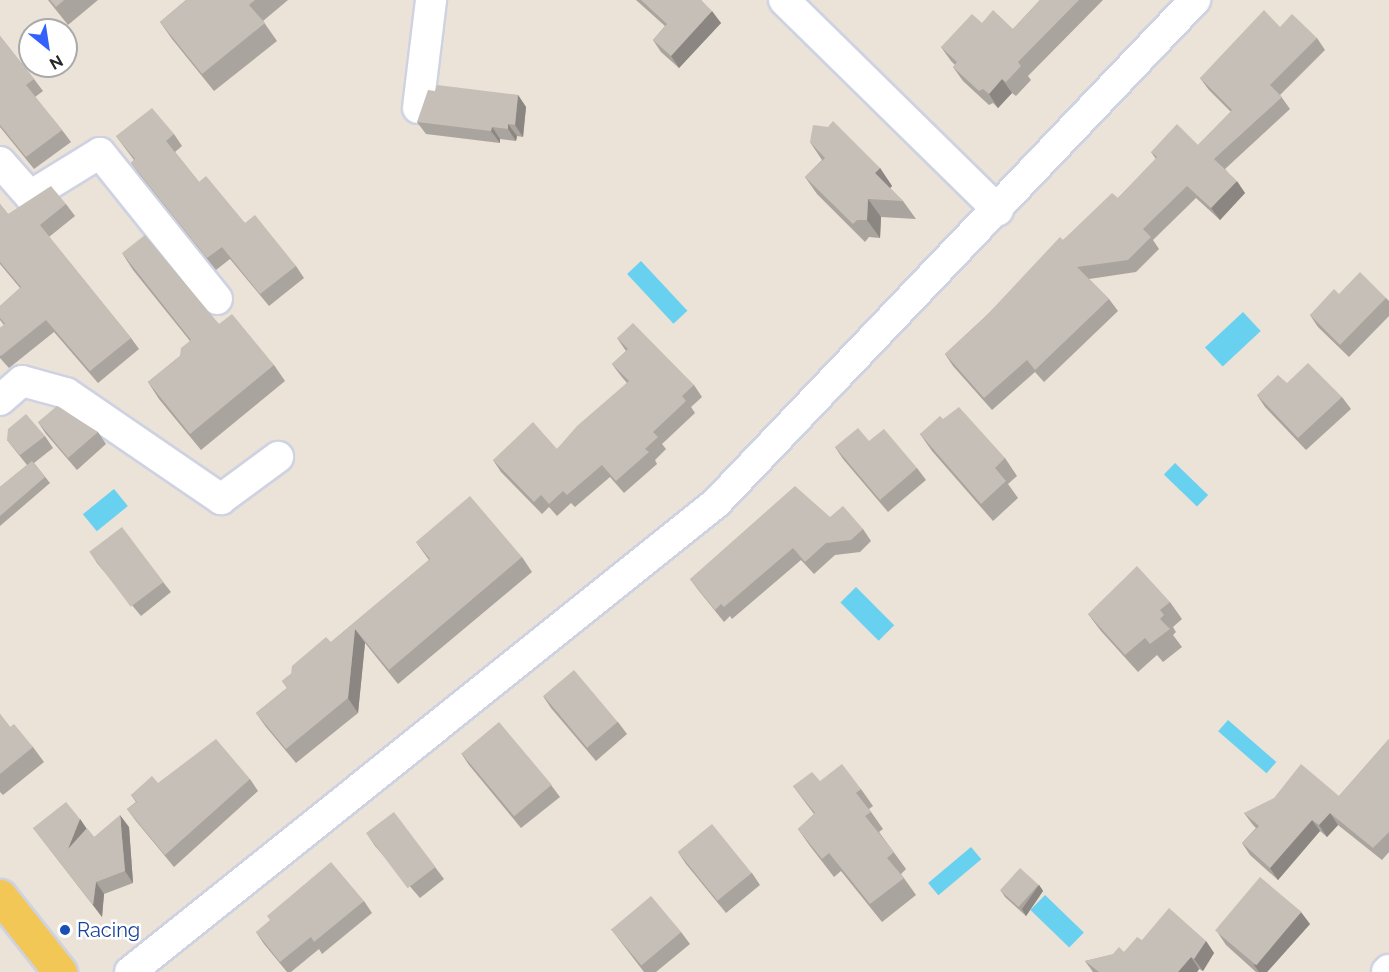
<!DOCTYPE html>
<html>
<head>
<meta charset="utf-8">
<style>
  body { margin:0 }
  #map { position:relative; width:1389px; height:972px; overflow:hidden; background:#ebe2d8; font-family:Raleway,sans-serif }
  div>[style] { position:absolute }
  .water>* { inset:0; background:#68d1f0; transform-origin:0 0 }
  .roads { filter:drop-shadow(2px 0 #ced2e1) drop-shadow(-2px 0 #ced2e1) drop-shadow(0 2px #ced2e1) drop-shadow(0 -2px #ced2e1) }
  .minor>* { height:30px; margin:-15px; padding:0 15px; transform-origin:15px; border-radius:15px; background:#fff }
  .major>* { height:33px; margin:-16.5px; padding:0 16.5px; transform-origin:16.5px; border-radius:16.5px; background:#f2c756 }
  .wall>* { inset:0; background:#aaa49e }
  .shaded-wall>* { inset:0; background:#8b8681 }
  .building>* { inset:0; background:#c6bfb8; transform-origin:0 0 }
  .dots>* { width:16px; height:16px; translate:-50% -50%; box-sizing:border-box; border:3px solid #fff; border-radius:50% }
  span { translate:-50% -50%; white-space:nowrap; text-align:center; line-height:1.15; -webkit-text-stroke:5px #fff; paint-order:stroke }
  .transit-label { font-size:20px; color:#164399 }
  .left { translate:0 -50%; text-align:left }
  .north { position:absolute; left:18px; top:18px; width:60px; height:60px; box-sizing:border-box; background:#fff; border:2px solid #a9a9a9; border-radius:50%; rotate:150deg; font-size:16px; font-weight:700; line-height:24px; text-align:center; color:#272727 }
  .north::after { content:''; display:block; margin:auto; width:21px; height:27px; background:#3461fc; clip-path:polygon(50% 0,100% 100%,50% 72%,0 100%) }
</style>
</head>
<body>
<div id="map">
  <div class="water">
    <i style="left:641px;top:261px;width:68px;height:19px;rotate:47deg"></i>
    <i style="left:1243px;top:312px;width:26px;height:52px;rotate:47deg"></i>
    <i style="left:1175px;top:463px;width:46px;height:16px;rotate:44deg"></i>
    <i style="left:114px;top:489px;width:22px;height:40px;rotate:51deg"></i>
    <i style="left:856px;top:587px;width:54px;height:22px;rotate:45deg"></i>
    <i style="left:1228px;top:720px;width:64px;height:15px;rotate:41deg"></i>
    <i style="left:971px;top:847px;width:16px;height:56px;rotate:50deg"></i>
    <i style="left:1045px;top:895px;width:54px;height:21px;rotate:44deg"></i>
  </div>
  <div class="roads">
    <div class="minor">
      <i style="left:784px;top:0;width:300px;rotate:44.5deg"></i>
      <i style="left:418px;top:108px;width:109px;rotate:-83.1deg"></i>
      <i style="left:0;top:162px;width:45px;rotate:48.6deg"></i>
      <i style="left:30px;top:196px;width:82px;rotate:-31.6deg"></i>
      <i style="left:100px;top:153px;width:187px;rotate:51.3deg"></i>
      <i style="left:0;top:400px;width:29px;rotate:-41deg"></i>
      <i style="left:22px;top:381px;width:46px;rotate:15.3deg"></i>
      <i style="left:66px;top:393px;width:188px;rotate:34.4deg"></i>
      <i style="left:221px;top:499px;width:71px;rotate:-36.4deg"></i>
      <i style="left:130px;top:972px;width:751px;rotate:-38.67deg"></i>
      <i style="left:716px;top:503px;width:695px;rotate:-46.4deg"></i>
      <i style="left:1387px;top:972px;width:3px;rotate:-45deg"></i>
    </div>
    <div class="major">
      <i style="left:0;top:896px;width:97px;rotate:51.7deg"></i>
    </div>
  </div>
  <div class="wall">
    <i style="clip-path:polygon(48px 0,98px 0,68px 25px)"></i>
    <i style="clip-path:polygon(186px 0,288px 0,263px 21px,277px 41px,214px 91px,172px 39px,160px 22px)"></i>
    <i style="clip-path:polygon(636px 0,701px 0,721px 23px,679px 68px,661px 52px,653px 40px,665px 26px)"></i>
    <i style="clip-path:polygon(1040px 0,1103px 0,1028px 76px,1031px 80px,1016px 96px,1012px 93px,998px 108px,993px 103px,989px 105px,963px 81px,953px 67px,955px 65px,951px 61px,941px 47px,982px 23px,1013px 29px)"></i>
    <i style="clip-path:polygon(1280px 27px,1317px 38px,1325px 50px,1280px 95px,1290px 109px,1225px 169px,1245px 193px,1220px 220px,1196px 198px,1153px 240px,1159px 249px,1136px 272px,1089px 279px,1109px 299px,1118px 311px,1044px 382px,1035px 372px,992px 410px,953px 366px,945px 354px,986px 316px,1063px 240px,1118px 198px,1156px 159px,1151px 152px,1198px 145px,1231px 112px,1209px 90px,1200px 78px)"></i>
    <i style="clip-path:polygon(0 36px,34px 79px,43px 91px,35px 97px,62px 130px,71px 142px,34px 169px,0 127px)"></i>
    <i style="clip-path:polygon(435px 91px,518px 95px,526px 107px,523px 137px,517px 136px,516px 141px,500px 139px,500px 143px,426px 134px,417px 122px)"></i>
    <i style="clip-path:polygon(174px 134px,182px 146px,175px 152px,199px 182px,245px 223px,296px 266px,304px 278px,269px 306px,230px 259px,216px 270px,140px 175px,131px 163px,134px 160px,116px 136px)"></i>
    <i style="clip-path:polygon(810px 142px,880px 168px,892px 186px,890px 188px,903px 201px,916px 219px,881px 217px,880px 238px,869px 237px,865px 242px,817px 194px,805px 177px,822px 160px)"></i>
    <i style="clip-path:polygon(0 204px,8px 214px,66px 204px,75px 216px,49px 237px,131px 338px,139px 349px,98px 383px,54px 332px,9px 368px,0 358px,0 328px,4px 325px,0 320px,0 306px,20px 288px,0 264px)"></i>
    <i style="clip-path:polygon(122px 253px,219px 324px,274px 365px,285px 381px,201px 450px,159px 399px,148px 382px,180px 356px,190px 341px,133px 270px)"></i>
    <i style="clip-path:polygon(1339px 294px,1386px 298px,1389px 301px,1389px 316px,1349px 357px,1318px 327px,1310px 315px)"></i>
    <i style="clip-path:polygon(617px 338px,694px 385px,702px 397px,691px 407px,695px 413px,662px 444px,666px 449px,655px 460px,657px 464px,624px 493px,610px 477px,575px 507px,571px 503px,557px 516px,549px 507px,542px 514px,501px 472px,493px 460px,557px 449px,627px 383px,621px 376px,612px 364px,626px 351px)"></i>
    <i style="clip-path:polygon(1287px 383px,1342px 397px,1351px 409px,1306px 450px,1265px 407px,1257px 395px)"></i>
    <i style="clip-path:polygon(943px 419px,1005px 458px,1017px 476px,1008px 484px,1018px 498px,993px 521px,932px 451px,920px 434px)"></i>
    <i style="clip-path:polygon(38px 422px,98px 432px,106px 444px,77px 470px,46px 434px)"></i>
    <i style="clip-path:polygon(45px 436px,53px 448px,34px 463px,50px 483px,0 526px,0 487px,27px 465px,7px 440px)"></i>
    <i style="clip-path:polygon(835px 447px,917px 468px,926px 480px,888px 512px,843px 459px)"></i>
    <i style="clip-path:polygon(830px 517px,863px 529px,871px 541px,860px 552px,835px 555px,814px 574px,801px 560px,732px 619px,730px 616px,724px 622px,699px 591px,690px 579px)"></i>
    <i style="clip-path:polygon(416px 542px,522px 557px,532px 572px,398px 684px,365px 643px,358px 713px,296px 763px,266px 727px,256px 713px,287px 688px,282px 681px,331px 642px,429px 560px)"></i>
    <i style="clip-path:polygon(90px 552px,163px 582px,171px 592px,141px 616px,97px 563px)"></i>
    <i style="clip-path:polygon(1170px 602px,1182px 619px,1173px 627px,1176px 632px,1173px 635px,1182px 647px,1163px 662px,1157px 655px,1138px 672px,1101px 631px,1088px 614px)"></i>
    <i style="clip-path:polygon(543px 696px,618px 722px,627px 734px,596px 761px,551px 708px)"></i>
    <i style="clip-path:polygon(0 714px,10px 727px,33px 747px,44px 762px,3px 795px,0 792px)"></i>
    <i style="clip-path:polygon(1389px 739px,1389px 852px,1382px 860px,1338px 825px,1327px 837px,1320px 831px,1278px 880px,1250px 855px,1242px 843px,1256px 828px,1253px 825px,1244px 813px,1339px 796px)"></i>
    <i style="clip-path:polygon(461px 753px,551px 785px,560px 797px,521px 828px,469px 765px)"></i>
    <i style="clip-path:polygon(250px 779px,258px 791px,174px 867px,136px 821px,127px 809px,136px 802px,131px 795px,158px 783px)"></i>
    <i style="clip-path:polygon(820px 781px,861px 789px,873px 806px,869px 809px,883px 829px,879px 832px,906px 869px,901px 874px,916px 895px,882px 922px,841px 871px,834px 877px,810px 846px,798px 829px,814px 814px,793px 786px)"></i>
    <i style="clip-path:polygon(80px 819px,87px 829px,94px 837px,129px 827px,133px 883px,104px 894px,102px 917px,33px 828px)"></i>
    <i style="clip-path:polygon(367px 834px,435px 867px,444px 879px,420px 898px,375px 846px)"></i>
    <i style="clip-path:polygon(678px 852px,752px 873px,760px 885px,726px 913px,686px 864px)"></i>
    <i style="clip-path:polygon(1039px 885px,1043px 891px,1026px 916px,1005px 897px,1001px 891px)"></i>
    <i style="clip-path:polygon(364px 901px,372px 913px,322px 954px,319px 949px,291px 972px,287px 972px,264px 944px,256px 932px)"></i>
    <i style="clip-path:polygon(1310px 924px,1267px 972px,1256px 972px,1226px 945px,1218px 933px)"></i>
    <i style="clip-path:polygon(611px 929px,681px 932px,690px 944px,656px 972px,644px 972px)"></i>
    <i style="clip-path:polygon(1142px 940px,1206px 941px,1214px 953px,1203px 971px,1199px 969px,1197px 972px,1093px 972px,1085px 961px,1124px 952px)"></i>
  </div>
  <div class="shaded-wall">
    <i style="clip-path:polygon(712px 11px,721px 23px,679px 68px,671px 56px)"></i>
    <i style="clip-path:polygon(1002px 79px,1012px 93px,998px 108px,989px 94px)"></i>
    <i style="clip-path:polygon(518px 95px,526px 107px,523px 137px,515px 125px)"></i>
    <i style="clip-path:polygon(508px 124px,517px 136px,516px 141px,508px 129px)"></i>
    <i style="clip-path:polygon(492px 127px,500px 139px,500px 143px,491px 131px)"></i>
    <i style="clip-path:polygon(880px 168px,892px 186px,888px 190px,875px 173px)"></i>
    <i style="clip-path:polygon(1237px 181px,1245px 193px,1220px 220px,1211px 208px)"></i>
    <i style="clip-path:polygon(868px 199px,881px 217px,880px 238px,867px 220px)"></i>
    <i style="clip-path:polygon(355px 629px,365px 643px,358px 713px,348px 698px)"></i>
    <i style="clip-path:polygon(1330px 813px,1338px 825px,1327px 837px,1319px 825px)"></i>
    <i style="clip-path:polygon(120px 815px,129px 827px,133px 883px,125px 871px)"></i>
    <i style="clip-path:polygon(80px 819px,88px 831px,68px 849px)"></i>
    <i style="clip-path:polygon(1312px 820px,1320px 831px,1278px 880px,1270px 868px)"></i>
    <i style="clip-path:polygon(96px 882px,104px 894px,102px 917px,93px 905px)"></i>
    <i style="clip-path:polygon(1039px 885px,1043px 891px,1026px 916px,1022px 909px)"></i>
    <i style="clip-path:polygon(1301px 912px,1310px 924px,1267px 972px,1259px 972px,1254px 965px)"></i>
    <i style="clip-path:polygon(1206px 941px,1214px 953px,1203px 971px,1194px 959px)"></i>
    <i style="clip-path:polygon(1191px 957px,1199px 969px,1197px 972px,1178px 972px)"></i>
  </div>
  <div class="building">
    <i style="clip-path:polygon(50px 0,64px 0,56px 7px)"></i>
    <i style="clip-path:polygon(186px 0,255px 0,249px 5px,265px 23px,202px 74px,160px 22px)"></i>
    <i style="clip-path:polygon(641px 0,701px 0,712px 11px,671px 56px,653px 40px,667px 24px)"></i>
    <i style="clip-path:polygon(1040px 0,1079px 0,1018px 62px,1021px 66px,1006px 82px,1002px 79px,989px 94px,983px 89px,979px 91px,953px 67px,957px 62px,941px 47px,972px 14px,982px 23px,993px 10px,1013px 29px)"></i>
    <i style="clip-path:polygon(1264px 10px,1280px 27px,1292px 14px,1317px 38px,1270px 85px,1282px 97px,1214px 159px,1237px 181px,1211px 208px,1187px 186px,1143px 229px,1151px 237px,1128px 260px,1077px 267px,1109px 299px,1035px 370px,1027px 360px,984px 398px,945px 354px,986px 316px,1060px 237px,1063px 240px,1112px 193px,1118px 198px,1157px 157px,1151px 152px,1177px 124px,1198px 145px,1232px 110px,1200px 78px)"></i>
    <i style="clip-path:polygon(0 36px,34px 79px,26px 85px,62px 130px,26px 157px,0 125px)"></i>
    <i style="clip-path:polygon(437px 85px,518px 95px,515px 125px,508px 124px,508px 129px,492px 127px,491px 131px,417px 122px,428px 90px,435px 91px)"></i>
    <i style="clip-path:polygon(152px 108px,174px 134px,166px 141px,199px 182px,206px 176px,245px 223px,255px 215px,296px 266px,260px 294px,222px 247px,207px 258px,131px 163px,135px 159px,116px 136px)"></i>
    <i style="clip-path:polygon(833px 121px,880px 168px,875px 173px,903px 201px,868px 199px,867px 220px,857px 220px,853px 224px,805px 177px,825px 158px,810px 142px,813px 125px,828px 127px)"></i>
    <i style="clip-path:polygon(51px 186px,66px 204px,40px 225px,131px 338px,90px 371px,46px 320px,1px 356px,0 355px,0 328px,5px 324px,0 318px,0 306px,21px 287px,0 262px,0 204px,8px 214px)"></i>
    <i style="clip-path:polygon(145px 235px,219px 324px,232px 314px,274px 365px,190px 434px,148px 382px,180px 356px,181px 348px,191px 340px,122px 253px)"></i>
    <i style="clip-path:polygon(1360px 272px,1386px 298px,1340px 345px,1310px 315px,1334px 289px,1339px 294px)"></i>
    <i style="clip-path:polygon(633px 323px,694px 385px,682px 396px,686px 401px,653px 432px,658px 437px,645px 449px,649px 452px,616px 481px,602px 465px,567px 495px,563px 491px,549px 504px,541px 495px,534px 502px,493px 460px,533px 422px,557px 449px,577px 426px,629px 381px,612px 364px,628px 349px,617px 338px)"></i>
    <i style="clip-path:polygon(1308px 363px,1342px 397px,1298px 438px,1257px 395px,1278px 375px,1287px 383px)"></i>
    <i style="clip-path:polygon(57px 406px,98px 432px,68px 458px,38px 422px)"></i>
    <i style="clip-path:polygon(959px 407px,1005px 458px,995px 468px,1006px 481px,981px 504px,920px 434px,940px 416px,943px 419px)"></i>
    <i style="clip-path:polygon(26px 414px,45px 436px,20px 455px,7px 440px,8px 429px)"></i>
    <i style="clip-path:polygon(858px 428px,869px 441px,884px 429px,917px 468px,880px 500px,835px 447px)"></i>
    <i style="clip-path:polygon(32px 461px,45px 477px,0 516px,0 487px)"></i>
    <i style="clip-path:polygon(795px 486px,830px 517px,843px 506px,863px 529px,851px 540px,826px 543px,805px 562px,793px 548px,724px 607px,721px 604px,715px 610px,690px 579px)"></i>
    <i style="clip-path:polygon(470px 496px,522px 557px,389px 670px,355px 629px,348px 698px,286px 749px,256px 713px,287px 688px,282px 681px,291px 674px,292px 666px,326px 637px,331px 642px,430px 559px,416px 542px)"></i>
    <i style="left:122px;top:527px;width:69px;height:41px;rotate:53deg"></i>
    <i style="clip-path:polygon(1137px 566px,1170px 602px,1160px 610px,1164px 615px,1160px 619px,1170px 629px,1150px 644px,1145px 638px,1125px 655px,1088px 614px)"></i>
    <i style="left:574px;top:670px;width:68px;height:40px;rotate:50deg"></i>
    <i style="clip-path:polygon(0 714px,10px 727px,14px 724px,33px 747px,0 774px)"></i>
    <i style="left:499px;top:722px;width:82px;height:49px;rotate:50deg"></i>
    <i style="clip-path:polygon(216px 739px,250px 779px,165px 855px,127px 809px,137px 802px,131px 795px,152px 776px,158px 783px)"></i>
    <i style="clip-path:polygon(1389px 739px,1389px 832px,1373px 848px,1330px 813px,1319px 825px,1312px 820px,1270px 868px,1242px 843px,1259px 826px,1244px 813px,1274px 798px,1301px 764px,1339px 796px)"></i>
    <i style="clip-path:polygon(842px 764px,861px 789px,856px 793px,871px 812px,865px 816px,894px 852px,887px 858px,904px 878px,870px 904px,829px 853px,822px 859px,798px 829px,815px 813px,793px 786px,812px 772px,820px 781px)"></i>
    <i style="clip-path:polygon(66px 802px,80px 819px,68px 849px,87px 828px,94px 837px,120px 815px,125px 871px,96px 882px,93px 905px,33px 828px)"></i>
    <i style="left:394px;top:812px;width:69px;height:35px;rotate:53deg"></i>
    <i style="left:712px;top:824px;width:63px;height:44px;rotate:51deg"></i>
    <i style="clip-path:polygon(331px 862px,364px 901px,314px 942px,311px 937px,280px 962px,256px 932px,270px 920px,267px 916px)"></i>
    <i style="left:1020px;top:868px;width:25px;height:30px;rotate:42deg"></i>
    <i style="left:1260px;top:877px;width:54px;height:70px;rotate:40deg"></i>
    <i style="left:651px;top:896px;width:47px;height:52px;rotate:50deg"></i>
    <i style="clip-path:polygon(1169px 908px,1206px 941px,1194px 959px,1191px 957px,1178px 972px,1099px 972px,1085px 961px,1113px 954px,1119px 947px,1124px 952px,1137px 937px,1142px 940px)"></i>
  </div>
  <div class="dots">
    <i style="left:65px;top:930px;background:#1a4fb4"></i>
  </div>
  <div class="transit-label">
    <span class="left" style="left:77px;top:930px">Racing</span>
  </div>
  <div class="north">N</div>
</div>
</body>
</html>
